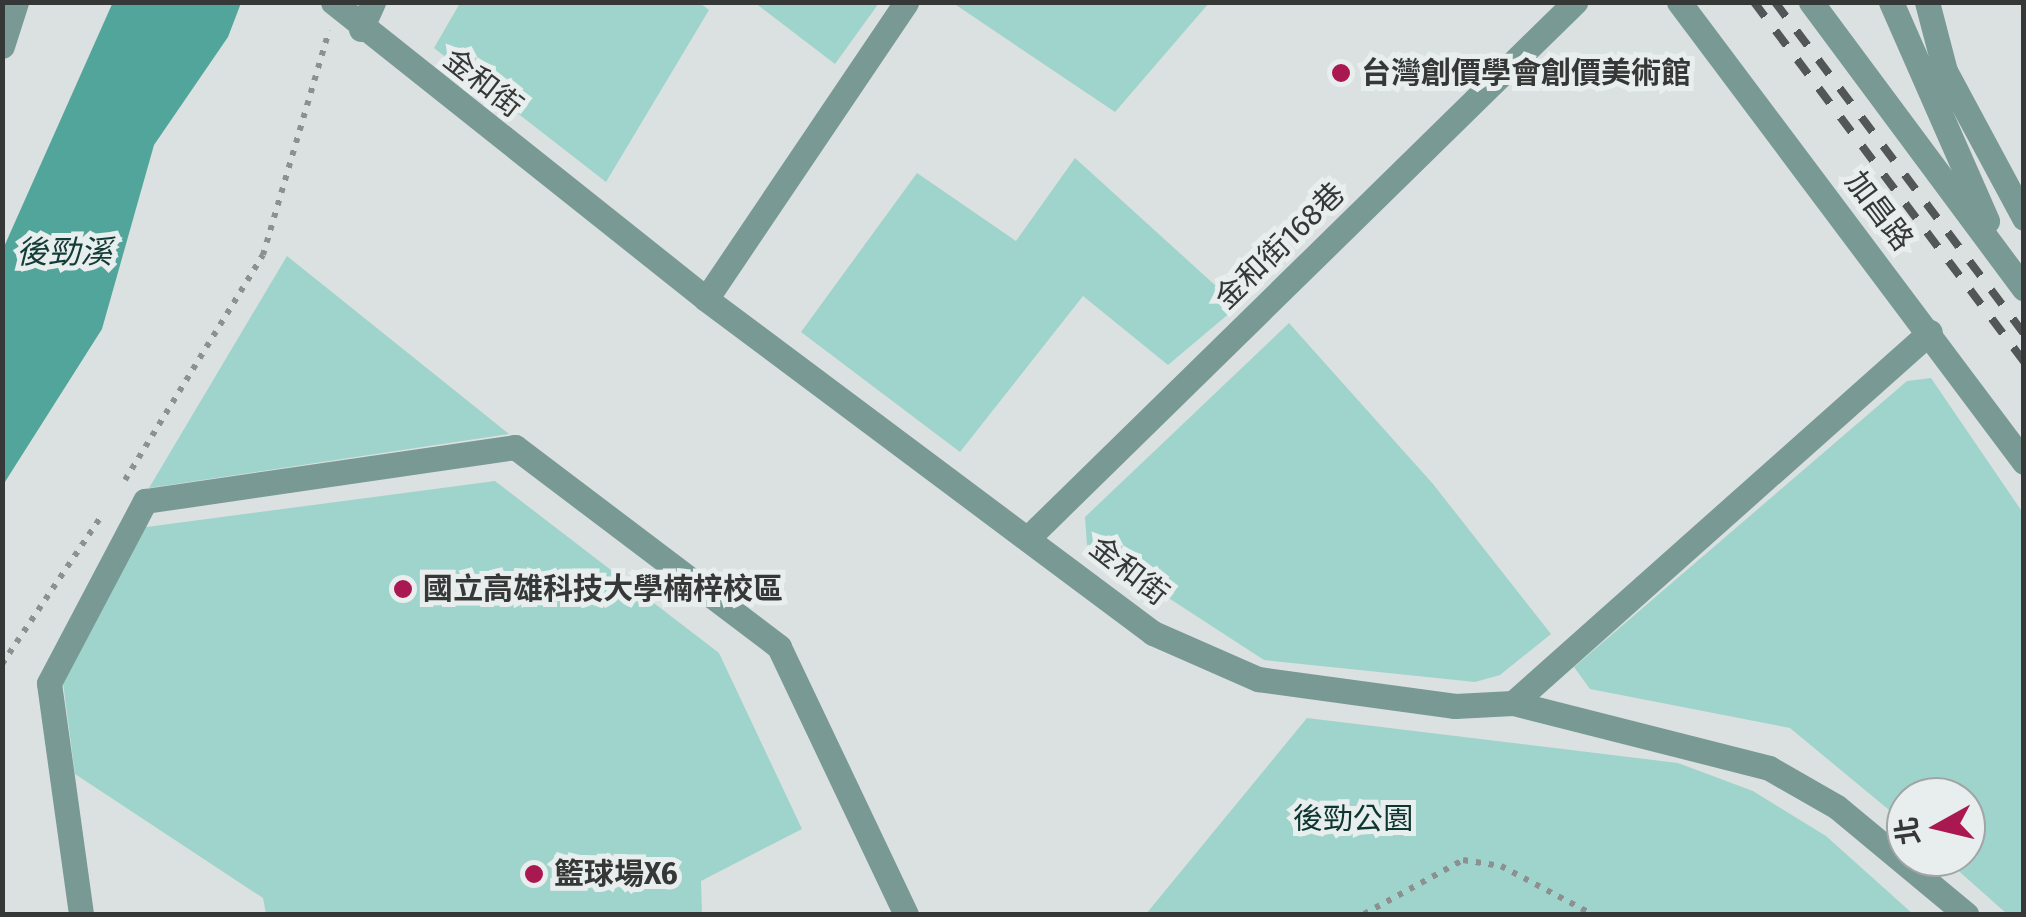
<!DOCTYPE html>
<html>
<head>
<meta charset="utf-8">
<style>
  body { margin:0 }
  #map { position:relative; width:2026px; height:917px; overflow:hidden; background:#dbe1e0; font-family:"Fira Sans","Noto Sans TC",sans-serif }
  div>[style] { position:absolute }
  .green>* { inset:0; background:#9fd4cc }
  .water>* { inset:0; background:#52a59b }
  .path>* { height:6px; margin-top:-3px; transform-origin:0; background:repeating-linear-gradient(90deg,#8c9190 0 5px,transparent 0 13px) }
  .minor>* { height:25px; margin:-12.5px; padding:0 12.5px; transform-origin:12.5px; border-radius:12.5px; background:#789994 }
  .rail>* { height:8px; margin-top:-4px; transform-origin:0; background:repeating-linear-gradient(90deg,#535656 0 18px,transparent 0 36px) }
  .dots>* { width:28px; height:28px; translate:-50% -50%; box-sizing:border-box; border:5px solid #e8eeed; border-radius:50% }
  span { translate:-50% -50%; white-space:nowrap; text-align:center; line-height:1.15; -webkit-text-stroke:10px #e8eeed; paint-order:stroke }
  .poi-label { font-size:30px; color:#363838; font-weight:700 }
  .left { translate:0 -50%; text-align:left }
  .street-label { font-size:30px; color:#363838 }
  .park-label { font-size:30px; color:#0d3631 }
  .water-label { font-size:32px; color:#143c37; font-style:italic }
  .frame { position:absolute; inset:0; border:5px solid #363838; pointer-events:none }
  .north { position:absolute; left:1886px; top:777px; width:100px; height:100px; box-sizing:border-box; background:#e8eeed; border:2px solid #a1a5a5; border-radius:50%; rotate:262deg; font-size:28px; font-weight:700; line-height:40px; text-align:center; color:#363838 }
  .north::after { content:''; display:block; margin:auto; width:35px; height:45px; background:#aa1851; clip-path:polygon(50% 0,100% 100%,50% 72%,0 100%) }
</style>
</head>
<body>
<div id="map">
  <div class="green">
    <i style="clip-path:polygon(700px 3px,709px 10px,606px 182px,434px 48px,460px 3px)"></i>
    <i style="clip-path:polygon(755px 3px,879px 3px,835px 64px)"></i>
    <i style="clip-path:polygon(953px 3px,1209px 2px,1209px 3px,1115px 112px)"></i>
    <i style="clip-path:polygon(1075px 158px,1238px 306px,1168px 365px,1083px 296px,960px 452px,801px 332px,917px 173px,1016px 241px)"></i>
    <i style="clip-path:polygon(287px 256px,509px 434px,149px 488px)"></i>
    <i style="clip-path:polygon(1289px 323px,1433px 484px,1551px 634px,1500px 675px,1475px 682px,1264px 660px,1087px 545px,1085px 517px)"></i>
    <i style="clip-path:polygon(1931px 378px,2023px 513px,2023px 914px,2007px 914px,1943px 857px,1966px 857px,1966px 797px,1906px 797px,1906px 824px,1790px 728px,1590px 689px,1574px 667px,1907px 381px)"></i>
    <i style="clip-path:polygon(495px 481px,719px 653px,802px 829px,701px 881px,702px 914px,266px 914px,263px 898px,75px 774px,63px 683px,139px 528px)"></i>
    <i style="clip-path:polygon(1307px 718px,1678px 763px,1753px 791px,1826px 836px,1913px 914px,1146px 914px)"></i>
  </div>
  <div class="water">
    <i style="clip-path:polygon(113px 2px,241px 3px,228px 37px,154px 145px,102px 329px,3px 485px,3px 249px)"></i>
  </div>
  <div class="path">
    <i style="left:125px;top:480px;width:264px;rotate:-58.5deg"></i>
    <i style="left:263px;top:255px;width:234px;rotate:-73.6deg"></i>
    <i style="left:2px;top:664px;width:179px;rotate:-56.1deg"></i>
    <i style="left:1364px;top:914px;width:113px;rotate:-28.6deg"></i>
    <i style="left:1463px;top:860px;width:38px;rotate:9deg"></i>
    <i style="left:1501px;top:866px;width:103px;rotate:27.8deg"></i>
  </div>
  <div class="minor">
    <i style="left:333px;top:2px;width:477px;rotate:38.5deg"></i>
    <i style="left:706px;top:299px;width:558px;rotate:36.77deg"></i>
    <i style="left:1153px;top:633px;width:115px;rotate:23.7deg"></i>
    <i style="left:1258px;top:679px;width:199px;rotate:7.8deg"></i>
    <i style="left:1455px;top:706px;width:58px;rotate:-3deg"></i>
    <i style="left:1513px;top:703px;width:264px;rotate:14.2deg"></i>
    <i style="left:1769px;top:768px;width:78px;rotate:29.8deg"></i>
    <i style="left:1837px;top:807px;width:168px;rotate:39.7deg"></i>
    <i style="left:1679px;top:2px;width:575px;rotate:53.13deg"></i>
    <i style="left:1811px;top:2px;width:357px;rotate:53.4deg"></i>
    <i style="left:1891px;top:2px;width:239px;rotate:66.3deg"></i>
    <i style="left:1927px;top:2px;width:71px;rotate:75.4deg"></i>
    <i style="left:1945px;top:71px;width:167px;rotate:61.7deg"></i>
    <i style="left:361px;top:29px;width:30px;rotate:-66deg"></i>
    <i style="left:2px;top:46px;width:46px;rotate:-72.3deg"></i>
    <i style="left:706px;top:299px;width:358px;rotate:-56deg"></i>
    <i style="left:1031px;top:535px;width:762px;rotate:-44.41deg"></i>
    <i style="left:1513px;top:703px;width:558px;rotate:-41.66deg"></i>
    <i style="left:81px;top:914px;width:233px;rotate:-97.9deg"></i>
    <i style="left:49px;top:683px;width:206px;rotate:-62.2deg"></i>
    <i style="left:145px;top:501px;width:374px;rotate:-8.3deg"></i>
    <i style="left:515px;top:447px;width:331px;rotate:37.1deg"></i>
    <i style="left:779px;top:647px;width:296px;rotate:64.6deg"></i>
  </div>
  <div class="rail">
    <i style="left:1754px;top:2px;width:450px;rotate:53.1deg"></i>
    <i style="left:1775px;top:2px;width:415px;rotate:53.1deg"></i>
  </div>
  <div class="dots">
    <i style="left:1341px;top:73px;background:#aa1851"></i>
    <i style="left:403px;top:589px;background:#aa1851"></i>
    <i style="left:534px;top:874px;background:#aa1851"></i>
  </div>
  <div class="poi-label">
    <span class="left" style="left:1361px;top:73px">台灣創價學會創價美術館</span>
    <span class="left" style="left:423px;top:589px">國立高雄科技大學楠梓校區</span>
    <span class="left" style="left:554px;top:874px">籃球場X6</span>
  </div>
  <div class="street-label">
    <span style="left:483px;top:83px;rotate:38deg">金和街</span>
    <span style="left:1879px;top:211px;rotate:53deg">加昌路</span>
    <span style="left:1280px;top:246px;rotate:-44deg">金和街168巷</span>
    <span style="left:1129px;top:571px;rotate:38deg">金和街</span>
  </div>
  <div class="park-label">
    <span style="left:1353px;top:819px">後勁公園</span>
  </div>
  <div class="water-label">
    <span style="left:64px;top:252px">後勁溪</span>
  </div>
  <div class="frame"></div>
  <div class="north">北</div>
</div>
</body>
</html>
